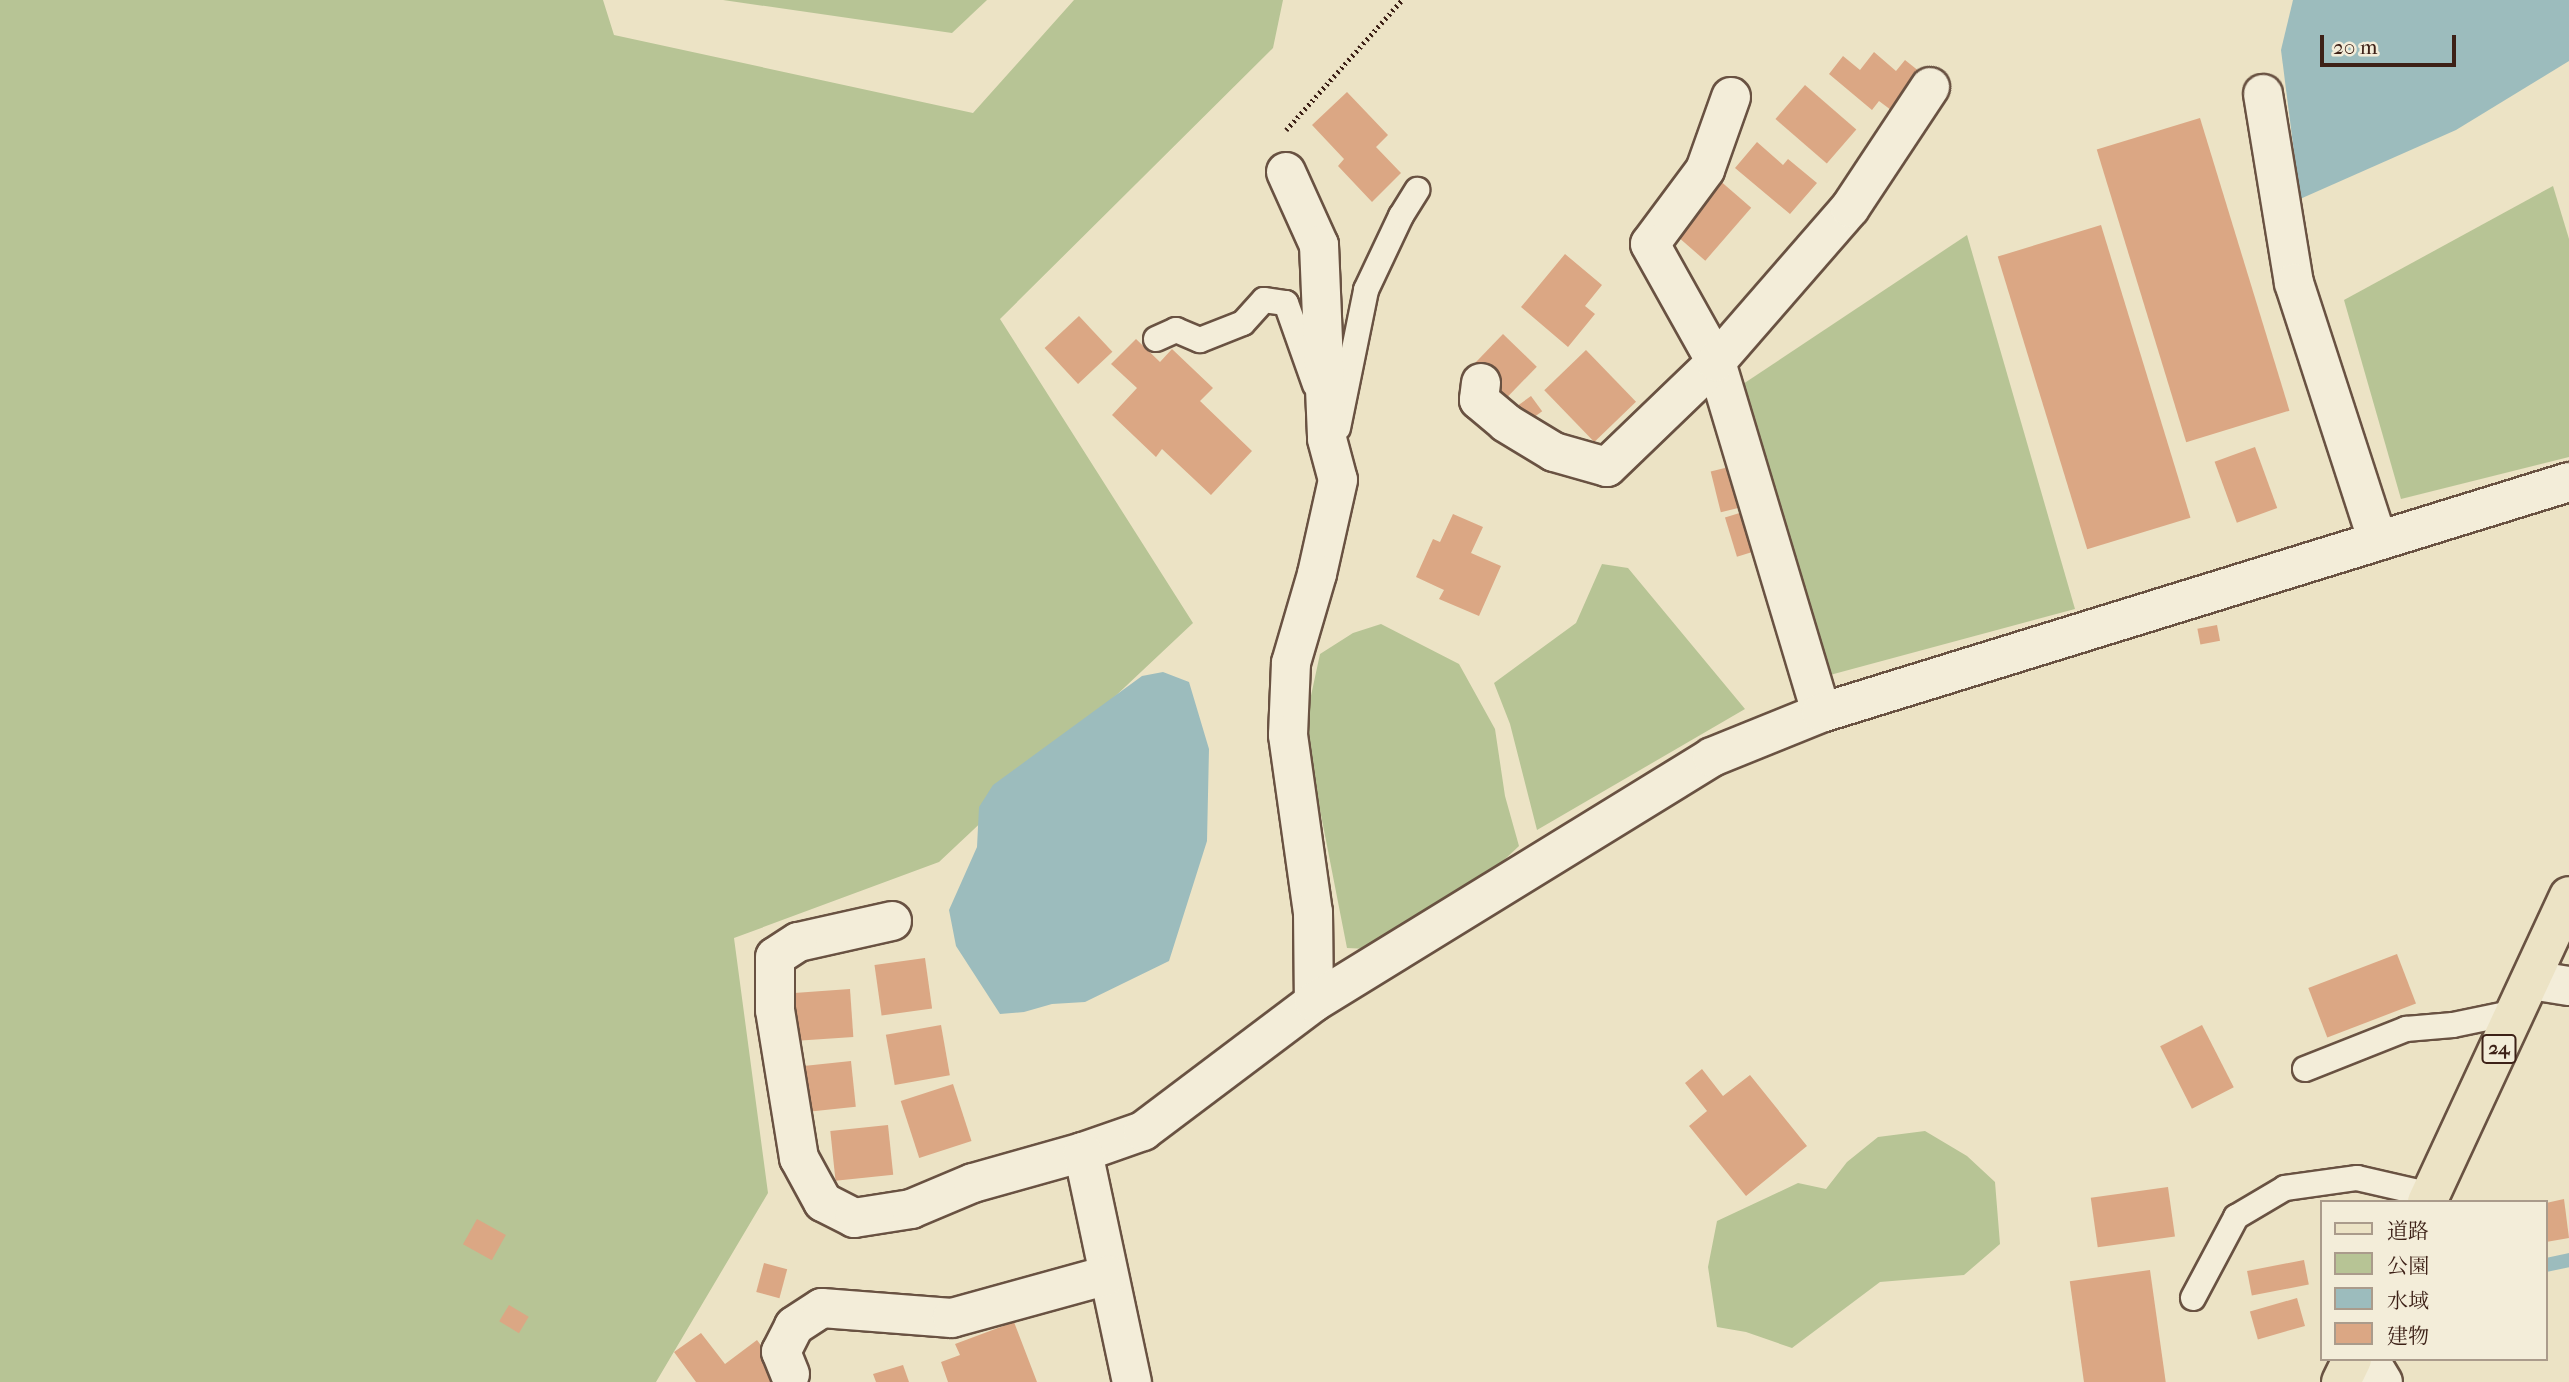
<!DOCTYPE html>
<html>
<head>
<meta charset="utf-8">
<style>
  body { margin:0 }
  #map { position:relative; width:2569px; height:1382px; overflow:hidden; background:#ece3c5; font-family:"IM FELL French Canon","Noto Serif JP",serif }
  div>[style] { position:absolute }
  .green>* { inset:0; background:#b7c495 }
  .water>* { inset:0; background:#9cbcbd }
  .stream>* { height:14px; margin:-7px; padding:0 7px; transform-origin:7px; border-radius:7px; background:#9cbcbd }
  .building>* { inset:0; background:#dba784; transform-origin:0 0 }
  .path>* { height:4.5px; margin-top:-2.25px; transform-origin:0; background:repeating-linear-gradient(90deg,#3d2117 0 2px,transparent 0 5.5px) }
  .roads { filter:drop-shadow(2px 0 #695242) drop-shadow(-2px 0 #695242) drop-shadow(0 2px #695242) drop-shadow(0 -2px #695242) }
  .lane>* { height:24px; margin:-12px; padding:0 12px; transform-origin:12px; border-radius:12px; background:#f3edd9 }
  .street>* { height:38px; margin:-19px; padding:0 19px; transform-origin:19px; border-radius:19px; background:#f3edd9 }
  .primary>* { height:38px; margin:-19px; padding:0 19px; transform-origin:19px; border-radius:19px; background:#ece3c5 }
  span { translate:-50% -50%; white-space:nowrap; text-align:center; line-height:1.15; -webkit-text-stroke:6px #f3edd9; paint-order:stroke }
  .shield-label span { padding:2px 5px; background:#f3edd9; border:2px solid; border-radius:5px; -webkit-text-stroke-width:0 }
  .shield-label { font-size:19px; color:#3d2117; font-weight:700 }
  .legend { position:absolute; left:2320px; top:1200px; width:228px; height:161px; box-sizing:border-box; background:#f3edd9; border:2px solid #aa9b8b; margin:0; padding:9px 12px; list-style:none; font-size:21px; color:#3d2117 }
  .legend li { display:flex; align-items:center; gap:14px; height:35px }
  .legend b { width:35px; border:2px solid #aa9b8b }
  .scale { position:absolute; left:2320px; top:35px; width:136px; height:32px; box-sizing:border-box; border:4px solid #3d2117; border-top:0; padding-left:9px; font-size:21px; line-height:24px; white-space:nowrap; color:#3d2117; -webkit-text-stroke:5px #f3edd9; paint-order:stroke }
</style>
</head>
<body>
<div id="map">
  <div class="green">
    <i style="clip-path:polygon(0 0,603px 0,614px 35px,973px 113px,1074px 0,1283px 0,1273px 48px,1000px 319px,1193px 623px,939px 862px,734px 938px,768px 1193px,656px 1382px,0 1382px)"></i>
    <i style="clip-path:polygon(723px 0,987px 0,952px 33px)"></i>
    <i style="clip-path:polygon(2553px 186px,2569px 239px,2569px 457px,2401px 499px,2344px 300px)"></i>
    <i style="clip-path:polygon(1967px 235px,2075px 609px,1830px 675px,1737px 388px)"></i>
    <i style="clip-path:polygon(1602px 564px,1628px 568px,1745px 709px,1537px 830px,1510px 724px,1494px 683px,1576px 623px)"></i>
    <i style="clip-path:polygon(1381px 624px,1459px 664px,1495px 729px,1505px 796px,1519px 846px,1485px 878px,1368px 949px,1347px 948px,1304px 728px,1320px 654px,1353px 633px)"></i>
    <i style="clip-path:polygon(1925px 1131px,1967px 1156px,1995px 1182px,2000px 1244px,1964px 1275px,1880px 1282px,1792px 1348px,1746px 1332px,1717px 1327px,1708px 1267px,1717px 1221px,1798px 1183px,1826px 1189px,1847px 1162px,1878px 1137px)"></i>
  </div>
  <div class="water">
    <i style="clip-path:polygon(2293px 0,2569px 0,2569px 61px,2456px 130px,2300px 199px,2281px 50px)"></i>
    <i style="clip-path:polygon(1163px 672px,1189px 682px,1209px 749px,1207px 841px,1169px 961px,1085px 1002px,1052px 1004px,1024px 1012px,1000px 1014px,956px 946px,949px 910px,977px 847px,979px 807px,993px 785px,1142px 676px)"></i>
  </div>
  <div class="stream">
    <i style="left:2546px;top:1265px;width:24px;rotate:-12deg"></i>
  </div>
  <div class="building">
    <i style="clip-path:polygon(1874px 52px,1896px 71px,1905px 60px,1925px 76px,1895px 113px,1879px 101px,1872px 110px,1829px 74px,1843px 56px,1860px 70px)"></i>
    <i style="left:1805px;top:85px;width:68px;height:45px;rotate:41deg"></i>
    <i style="clip-path:polygon(1347px 92px,1388px 135px,1376px 147px,1401px 173px,1372px 202px,1338px 166px,1344px 159px,1312px 125px)"></i>
    <i style="left:2200px;top:118px;width:306px;height:108px;rotate:73deg"></i>
    <i style="clip-path:polygon(1757px 142px,1783px 165px,1788px 159px,1817px 183px,1790px 214px,1735px 168px)"></i>
    <i style="left:1718px;top:179px;width:44px;height:70px;rotate:41deg"></i>
    <i style="left:2101px;top:225px;width:306px;height:108px;rotate:73deg"></i>
    <i style="clip-path:polygon(1565px 254px,1602px 285px,1585px 306px,1595px 314px,1568px 347px,1521px 307px)"></i>
    <i style="left:1079px;top:316px;width:49px;height:47px;rotate:47deg"></i>
    <i style="left:1503px;top:334px;width:47px;height:44px;rotate:44deg"></i>
    <i style="clip-path:polygon(1136px 339px,1160px 362px,1172px 349px,1213px 388px,1200px 401px,1252px 451px,1211px 495px,1162px 449px,1156px 457px,1112px 415px,1137px 388px,1111px 364px)"></i>
    <i style="left:1586px;top:350px;width:72px;height:58px;rotate:46deg"></i>
    <i style="left:1531px;top:396px;width:19px;height:24px;rotate:54deg"></i>
    <i style="left:2255px;top:447px;width:65px;height:43px;rotate:70deg"></i>
    <i style="left:1733px;top:466px;width:42px;height:23px;rotate:76deg"></i>
    <i style="left:1746px;top:511px;width:41px;height:22px;rotate:73deg"></i>
    <i style="clip-path:polygon(1453px 514px,1483px 527px,1471px 553px,1501px 566px,1479px 616px,1439px 599px,1444px 590px,1416px 577px,1433px 539px,1440px 542px)"></i>
    <i style="left:2217px;top:625px;width:16px;height:20px;rotate:79deg"></i>
    <i style="left:2397px;top:954px;width:53px;height:95px;rotate:69deg"></i>
    <i style="left:925px;top:958px;width:51px;height:51px;rotate:82deg"></i>
    <i style="left:850px;top:989px;width:48px;height:56px;rotate:86deg"></i>
    <i style="left:941px;top:1025px;width:51px;height:56px;rotate:80deg"></i>
    <i style="left:2202px;top:1025px;width:70px;height:47px;rotate:63deg"></i>
    <i style="left:851px;top:1061px;width:46px;height:50px;rotate:84deg"></i>
    <i style="clip-path:polygon(1702px 1069px,1723px 1096px,1750px 1075px,1807px 1146px,1746px 1196px,1689px 1126px,1707px 1111px,1685px 1083px)"></i>
    <i style="left:953px;top:1084px;width:60px;height:55px;rotate:72deg"></i>
    <i style="left:888px;top:1125px;width:50px;height:58px;rotate:84deg"></i>
    <i style="left:2168px;top:1187px;width:50px;height:78px;rotate:82deg"></i>
    <i style="clip-path:polygon(2564px 1199px,2569px 1238px,2546px 1242px,2546px 1203px)"></i>
    <i style="left:477px;top:1219px;width:33px;height:29px;rotate:29deg"></i>
    <i style="left:2304px;top:1260px;width:25px;height:58px;rotate:79deg"></i>
    <i style="left:764px;top:1263px;width:24px;height:30px;rotate:15deg"></i>
    <i style="left:2150px;top:1270px;width:113px;height:81px;rotate:82deg"></i>
    <i style="left:2297px;top:1298px;width:29px;height:49px;rotate:74deg"></i>
    <i style="left:509px;top:1305px;width:23px;height:19px;rotate:31deg"></i>
    <i style="clip-path:polygon(1014px 1322px,1037px 1382px,948px 1382px,941px 1362px,960px 1355px,955px 1344px)"></i>
    <i style="clip-path:polygon(701px 1333px,725px 1364px,757px 1340px,788px 1382px,696px 1382px,674px 1352px)"></i>
    <i style="clip-path:polygon(903px 1365px,909px 1382px,876px 1382px,873px 1374px)"></i>
  </div>
  <div class="path">
    <i style="left:1286px;top:130px;width:174px;rotate:-48.3deg"></i>
  </div>
  <div class="roads">
    <div class="lane">
      <i style="left:1156px;top:339px;width:22px;rotate:-24deg"></i>
      <i style="left:1176px;top:330px;width:26px;rotate:23deg"></i>
      <i style="left:1200px;top:340px;width:46px;rotate:-21.6deg"></i>
      <i style="left:1243px;top:323px;width:31px;rotate:-48deg"></i>
      <i style="left:1264px;top:300px;width:22px;rotate:8deg"></i>
      <i style="left:1286px;top:303px;width:87px;rotate:70.5deg"></i>
      <i style="left:1338px;top:428px;width:141px;rotate:-78.5deg"></i>
      <i style="left:1366px;top:290px;width:82px;rotate:-64.7deg"></i>
      <i style="left:1401px;top:216px;width:31px;rotate:-58deg"></i>
      <i style="left:2305px;top:1069px;width:109px;rotate:-21.6deg"></i>
      <i style="left:2406px;top:1029px;width:47px;rotate:-4.9deg"></i>
      <i style="left:2453px;top:1025px;width:64px;rotate:-11.7deg"></i>
      <i style="left:2193px;top:1298px;width:92px;rotate:-62deg"></i>
      <i style="left:2236px;top:1217px;width:57px;rotate:-30.6deg"></i>
      <i style="left:2285px;top:1188px;width:73px;rotate:-7.9deg"></i>
      <i style="left:2357px;top:1178px;width:76px;rotate:12.9deg"></i>
    </div>
    <div class="street">
      <i style="left:2263px;top:94px;width:192px;rotate:80.7deg"></i>
      <i style="left:2294px;top:283px;width:271px;rotate:72deg"></i>
      <i style="left:1731px;top:97px;width:77px;rotate:109.6deg"></i>
      <i style="left:1705px;top:170px;width:92px;rotate:126.6deg"></i>
      <i style="left:1650px;top:244px;width:135px;rotate:60.8deg"></i>
      <i style="left:1716px;top:362px;width:366px;rotate:73.3deg"></i>
      <i style="left:1286px;top:172px;width:80px;rotate:65.7deg"></i>
      <i style="left:1319px;top:245px;width:194px;rotate:87.6deg"></i>
      <i style="left:1327px;top:439px;width:42px;rotate:75deg"></i>
      <i style="left:1338px;top:480px;width:96px;rotate:102.6deg"></i>
      <i style="left:1317px;top:574px;width:93px;rotate:106.3deg"></i>
      <i style="left:1291px;top:663px;width:72px;rotate:92.4deg"></i>
      <i style="left:1288px;top:735px;width:179px;rotate:82deg"></i>
      <i style="left:1313px;top:912px;width:90px;rotate:89.4deg"></i>
      <i style="left:1481px;top:383px;width:17px;rotate:97deg"></i>
      <i style="left:1479px;top:400px;width:35px;rotate:40deg"></i>
      <i style="left:1506px;top:423px;width:56px;rotate:31.1deg"></i>
      <i style="left:1554px;top:452px;width:55px;rotate:15.8deg"></i>
      <i style="left:1607px;top:467px;width:151px;rotate:-43.9deg"></i>
      <i style="left:1716px;top:362px;width:204px;rotate:-49deg"></i>
      <i style="left:1850px;top:208px;width:145px;rotate:-56.5deg"></i>
      <i style="left:892px;top:921px;width:96px;rotate:167.4deg"></i>
      <i style="left:798px;top:942px;width:27px;rotate:147deg"></i>
      <i style="left:775px;top:957px;width:53px;rotate:90deg"></i>
      <i style="left:775px;top:1010px;width:150px;rotate:80.8deg"></i>
      <i style="left:799px;top:1158px;width:50px;rotate:61.4deg"></i>
      <i style="left:823px;top:1202px;width:35px;rotate:27deg"></i>
      <i style="left:854px;top:1218px;width:58px;rotate:-9deg"></i>
      <i style="left:911px;top:1209px;width:67px;rotate:-22.8deg"></i>
      <i style="left:973px;top:1183px;width:114px;rotate:-15.7deg"></i>
      <i style="left:1083px;top:1152px;width:64px;rotate:-19.3deg"></i>
      <i style="left:1143px;top:1131px;width:214px;rotate:-37deg"></i>
      <i style="left:1314px;top:1002px;width:467px;rotate:-31.6deg"></i>
      <i style="left:1712px;top:757px;width:118px;rotate:-22deg"></i>
      <i style="left:1821px;top:713px;width:783px;rotate:-17.16deg"></i>
      <i style="left:2531px;top:980px;width:38px;rotate:9deg"></i>
      <i style="left:1083px;top:1152px;width:235px;rotate:78deg"></i>
      <i style="left:2369px;top:1359px;width:27px;rotate:59deg"></i>
      <i style="left:790px;top:1374px;width:24px;rotate:-112deg"></i>
      <i style="left:781px;top:1352px;width:29px;rotate:-63deg"></i>
      <i style="left:794px;top:1326px;width:33px;rotate:-33deg"></i>
      <i style="left:822px;top:1308px;width:130px;rotate:4.4deg"></i>
      <i style="left:952px;top:1318px;width:162px;rotate:-15.4deg"></i>
    </div>
    <div class="primary">
      <i style="left:2427px;top:1202px;width:337px;rotate:-65.1deg"></i>
      <i style="left:2341px;top:1382px;width:25px;rotate:-64deg"></i>
    </div>
  </div>
  <div class="shield-label">
    <span style="left:2499px;top:1049px">24</span>
  </div>
  <ul class="legend">
  <li><b style="height:9px;background:#ece3c5"></b>道路</li>
  <li><b style="height:19px;background:#b7c495"></b>公園</li>
  <li><b style="height:19px;background:#9cbcbd"></b>水域</li>
  <li><b style="height:19px;background:#dba784"></b>建物</li>
  </ul>
  <div class="scale">20 m</div>
</div>
</body>
</html>
